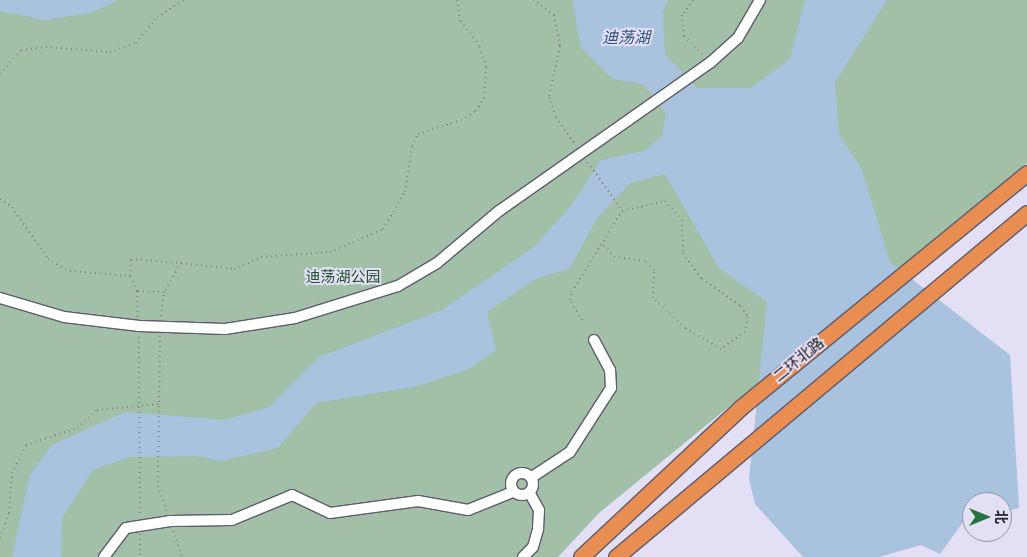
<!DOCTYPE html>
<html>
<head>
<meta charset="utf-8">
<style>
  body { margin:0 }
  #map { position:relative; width:1027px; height:557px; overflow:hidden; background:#e3dff4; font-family:"Roboto Condensed","Noto Sans SC",sans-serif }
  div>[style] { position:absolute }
  .green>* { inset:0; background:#a1c0a7 }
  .water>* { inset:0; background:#a9c3df }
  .path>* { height:2px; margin-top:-1px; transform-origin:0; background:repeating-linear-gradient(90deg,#83808e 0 1px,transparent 0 5px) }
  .roads { filter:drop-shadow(1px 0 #5f5b6c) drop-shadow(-1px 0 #5f5b6c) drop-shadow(0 1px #5f5b6c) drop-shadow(0 -1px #5f5b6c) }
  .minor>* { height:10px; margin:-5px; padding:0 5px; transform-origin:5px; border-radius:5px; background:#fff }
  .minor>.ring { margin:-5px; padding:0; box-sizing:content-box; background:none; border:10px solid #fff; border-radius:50% }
  .highway>* { height:15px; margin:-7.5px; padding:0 7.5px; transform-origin:7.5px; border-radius:7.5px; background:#e98e52 }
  span { translate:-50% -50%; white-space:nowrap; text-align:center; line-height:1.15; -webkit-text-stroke:4px #e3dff4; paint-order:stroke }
  .park-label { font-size:15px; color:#20512e }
  .street-label { font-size:15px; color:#201e26 }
  .water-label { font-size:16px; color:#2e547c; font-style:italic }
  .north { position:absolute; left:962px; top:492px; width:50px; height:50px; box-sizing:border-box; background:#e3dff4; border:1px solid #9592a2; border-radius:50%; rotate:90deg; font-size:14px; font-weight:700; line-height:20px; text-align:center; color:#201e26 }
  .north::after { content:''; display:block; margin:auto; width:18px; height:22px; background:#267241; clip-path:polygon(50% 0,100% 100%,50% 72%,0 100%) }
</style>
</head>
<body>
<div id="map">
  <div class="green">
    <i style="clip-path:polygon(0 0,1027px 0,1027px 163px,599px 513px,558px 557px,0 557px)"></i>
  </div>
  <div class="water">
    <i style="clip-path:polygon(0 0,119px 0,90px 13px,45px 20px,0 11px)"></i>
    <i style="clip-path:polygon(572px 0,668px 0,663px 11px,665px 54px,697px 88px,751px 88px,790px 59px,805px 0,887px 0,835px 82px,839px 134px,862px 170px,890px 262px,1010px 355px,1019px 508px,1002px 512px,1002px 502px,972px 502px,972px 520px,963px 522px,940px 554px,921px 545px,879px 557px,803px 557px,755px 504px,749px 479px,767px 302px,719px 268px,665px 174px,630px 183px,598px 217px,569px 269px,537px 278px,487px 312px,496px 350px,469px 369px,419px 386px,316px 403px,278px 448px,221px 461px,196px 456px,130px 457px,93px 470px,62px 518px,61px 557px,12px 557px,30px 475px,52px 445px,125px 412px,225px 420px,269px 407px,319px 357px,442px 310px,534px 247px,571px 206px,601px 160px,644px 151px,662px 136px,666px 113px,643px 84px,613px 79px,581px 47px)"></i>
  </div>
  <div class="path">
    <i style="left:533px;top:0;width:26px;rotate:36deg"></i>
    <i style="left:554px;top:15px;width:32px;rotate:79deg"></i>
    <i style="left:560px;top:46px;width:52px;rotate:102.2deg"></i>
    <i style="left:549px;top:97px;width:21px;rotate:71deg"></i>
    <i style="left:556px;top:117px;width:35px;rotate:55deg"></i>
    <i style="left:693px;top:0;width:19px;rotate:126deg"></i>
    <i style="left:682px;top:15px;width:21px;rotate:85deg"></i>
    <i style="left:684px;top:36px;width:28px;rotate:45deg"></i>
    <i style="left:0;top:74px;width:32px;rotate:-49deg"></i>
    <i style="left:21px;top:50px;width:25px;rotate:-7deg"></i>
    <i style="left:46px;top:47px;width:64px;rotate:4.5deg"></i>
    <i style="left:110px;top:52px;width:28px;rotate:-19deg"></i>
    <i style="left:136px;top:43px;width:33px;rotate:-51deg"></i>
    <i style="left:157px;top:17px;width:32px;rotate:-32deg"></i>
    <i style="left:588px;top:162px;width:60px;rotate:55.2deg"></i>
    <i style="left:0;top:199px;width:14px;rotate:34deg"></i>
    <i style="left:12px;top:207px;width:63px;rotate:55.3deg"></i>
    <i style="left:48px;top:259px;width:25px;rotate:29deg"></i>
    <i style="left:70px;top:271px;width:60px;rotate:4.8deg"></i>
    <i style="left:131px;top:259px;width:50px;rotate:4.6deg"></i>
    <i style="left:181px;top:263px;width:34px;rotate:120deg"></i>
    <i style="left:164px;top:292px;width:27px;rotate:-178deg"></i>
    <i style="left:137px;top:291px;width:17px;rotate:-115deg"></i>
    <i style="left:130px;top:276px;width:17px;rotate:-87deg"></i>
    <i style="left:181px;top:263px;width:53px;rotate:6.5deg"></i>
    <i style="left:234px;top:269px;width:30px;rotate:-24deg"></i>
    <i style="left:261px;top:257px;width:69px;rotate:-4.1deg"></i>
    <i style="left:330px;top:252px;width:58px;rotate:-23.5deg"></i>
    <i style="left:383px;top:229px;width:43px;rotate:-59.3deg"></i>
    <i style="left:405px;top:192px;width:47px;rotate:-81.3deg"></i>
    <i style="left:412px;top:146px;width:13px;rotate:-63deg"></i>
    <i style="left:418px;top:134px;width:45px;rotate:-18deg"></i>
    <i style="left:461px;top:120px;width:17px;rotate:-31deg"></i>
    <i style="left:476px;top:111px;width:15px;rotate:-58deg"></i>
    <i style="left:484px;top:98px;width:31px;rotate:-86deg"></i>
    <i style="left:486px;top:67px;width:22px;rotate:-108deg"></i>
    <i style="left:479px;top:46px;width:31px;rotate:-127deg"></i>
    <i style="left:460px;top:21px;width:21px;rotate:-98deg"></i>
    <i style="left:137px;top:291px;width:26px;rotate:88deg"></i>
    <i style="left:161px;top:316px;width:24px;rotate:-83deg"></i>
    <i style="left:582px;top:320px;width:23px;rotate:-121deg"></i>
    <i style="left:570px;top:300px;width:8px;rotate:-76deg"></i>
    <i style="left:572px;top:292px;width:95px;rotate:-58.3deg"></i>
    <i style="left:622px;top:211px;width:44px;rotate:-13.1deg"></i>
    <i style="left:665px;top:201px;width:25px;rotate:48deg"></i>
    <i style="left:682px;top:220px;width:33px;rotate:88deg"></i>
    <i style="left:683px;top:253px;width:32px;rotate:54deg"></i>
    <i style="left:702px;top:279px;width:47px;rotate:34.7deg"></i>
    <i style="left:741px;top:306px;width:13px;rotate:58deg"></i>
    <i style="left:748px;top:317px;width:15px;rotate:101deg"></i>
    <i style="left:745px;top:332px;width:29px;rotate:145deg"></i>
    <i style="left:721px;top:349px;width:42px;rotate:-149.7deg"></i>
    <i style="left:685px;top:328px;width:44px;rotate:-136.8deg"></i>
    <i style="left:653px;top:298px;width:28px;rotate:-88deg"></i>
    <i style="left:654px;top:270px;width:13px;rotate:-135deg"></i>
    <i style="left:645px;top:261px;width:30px;rotate:-172deg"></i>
    <i style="left:615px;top:257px;width:17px;rotate:-135deg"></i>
    <i style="left:160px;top:336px;width:150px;rotate:90.8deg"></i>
    <i style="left:158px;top:486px;width:28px;rotate:71deg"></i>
    <i style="left:139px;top:337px;width:180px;rotate:89.7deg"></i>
    <i style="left:173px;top:531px;width:28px;rotate:71deg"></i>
    <i style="left:140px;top:534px;width:23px;rotate:90deg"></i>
    <i style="left:0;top:538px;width:27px;rotate:-70deg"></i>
    <i style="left:9px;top:513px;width:40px;rotate:-85.7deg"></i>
    <i style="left:12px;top:473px;width:31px;rotate:-63deg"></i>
    <i style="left:26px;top:445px;width:54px;rotate:-18.4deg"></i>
    <i style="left:77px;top:428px;width:27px;rotate:-42deg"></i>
    <i style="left:97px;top:410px;width:62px;rotate:-5.5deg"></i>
  </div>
  <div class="roads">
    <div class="minor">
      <i style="left:0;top:298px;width:67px;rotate:16.5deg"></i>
      <i style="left:64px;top:317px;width:76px;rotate:6.8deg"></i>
      <i style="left:139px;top:326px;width:86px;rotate:2deg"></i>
      <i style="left:225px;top:329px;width:71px;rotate:-8.9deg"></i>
      <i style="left:295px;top:318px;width:108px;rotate:-17.3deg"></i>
      <i style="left:398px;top:286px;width:45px;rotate:-30.5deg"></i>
      <i style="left:437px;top:263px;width:81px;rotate:-40deg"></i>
      <i style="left:499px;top:211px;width:259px;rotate:-35.1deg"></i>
      <i style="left:711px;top:62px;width:36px;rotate:-42deg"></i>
      <i style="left:738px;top:38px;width:44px;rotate:-59.9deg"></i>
      <i class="ring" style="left:511px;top:473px;width:12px;height:12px"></i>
      <i style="left:532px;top:477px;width:45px;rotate:-33.3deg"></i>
      <i style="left:570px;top:452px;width:76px;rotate:-57.4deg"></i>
      <i style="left:611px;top:388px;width:18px;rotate:-93deg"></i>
      <i style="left:610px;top:370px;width:34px;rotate:-118deg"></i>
      <i style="left:104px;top:557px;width:36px;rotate:-53deg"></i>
      <i style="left:126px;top:528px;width:45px;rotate:-9deg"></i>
      <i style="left:170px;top:521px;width:62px;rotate:-0.9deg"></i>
      <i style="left:232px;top:520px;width:65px;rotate:-22.6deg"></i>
      <i style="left:292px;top:495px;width:42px;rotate:25.3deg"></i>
      <i style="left:330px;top:513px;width:89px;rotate:-7.8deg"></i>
      <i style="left:418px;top:501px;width:51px;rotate:10.2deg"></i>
      <i style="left:468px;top:510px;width:48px;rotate:-21.8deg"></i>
      <i style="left:523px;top:557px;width:14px;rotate:-45deg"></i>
      <i style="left:533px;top:547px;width:19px;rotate:-74deg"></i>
      <i style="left:538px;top:529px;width:19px;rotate:-87deg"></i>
      <i style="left:539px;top:510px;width:18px;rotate:-119deg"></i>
    </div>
    <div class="highway">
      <i style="left:581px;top:557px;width:218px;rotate:-43.1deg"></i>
      <i style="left:740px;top:408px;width:371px;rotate:-39.3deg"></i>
      <i style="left:616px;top:557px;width:536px;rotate:-39.93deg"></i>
    </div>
  </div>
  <div class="park-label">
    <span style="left:343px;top:278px">迪荡湖公园</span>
  </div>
  <div class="street-label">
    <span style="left:799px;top:360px;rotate:-39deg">二环北路</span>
  </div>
  <div class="water-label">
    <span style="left:626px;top:38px">迪荡湖</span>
  </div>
  <div class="north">北</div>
</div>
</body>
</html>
